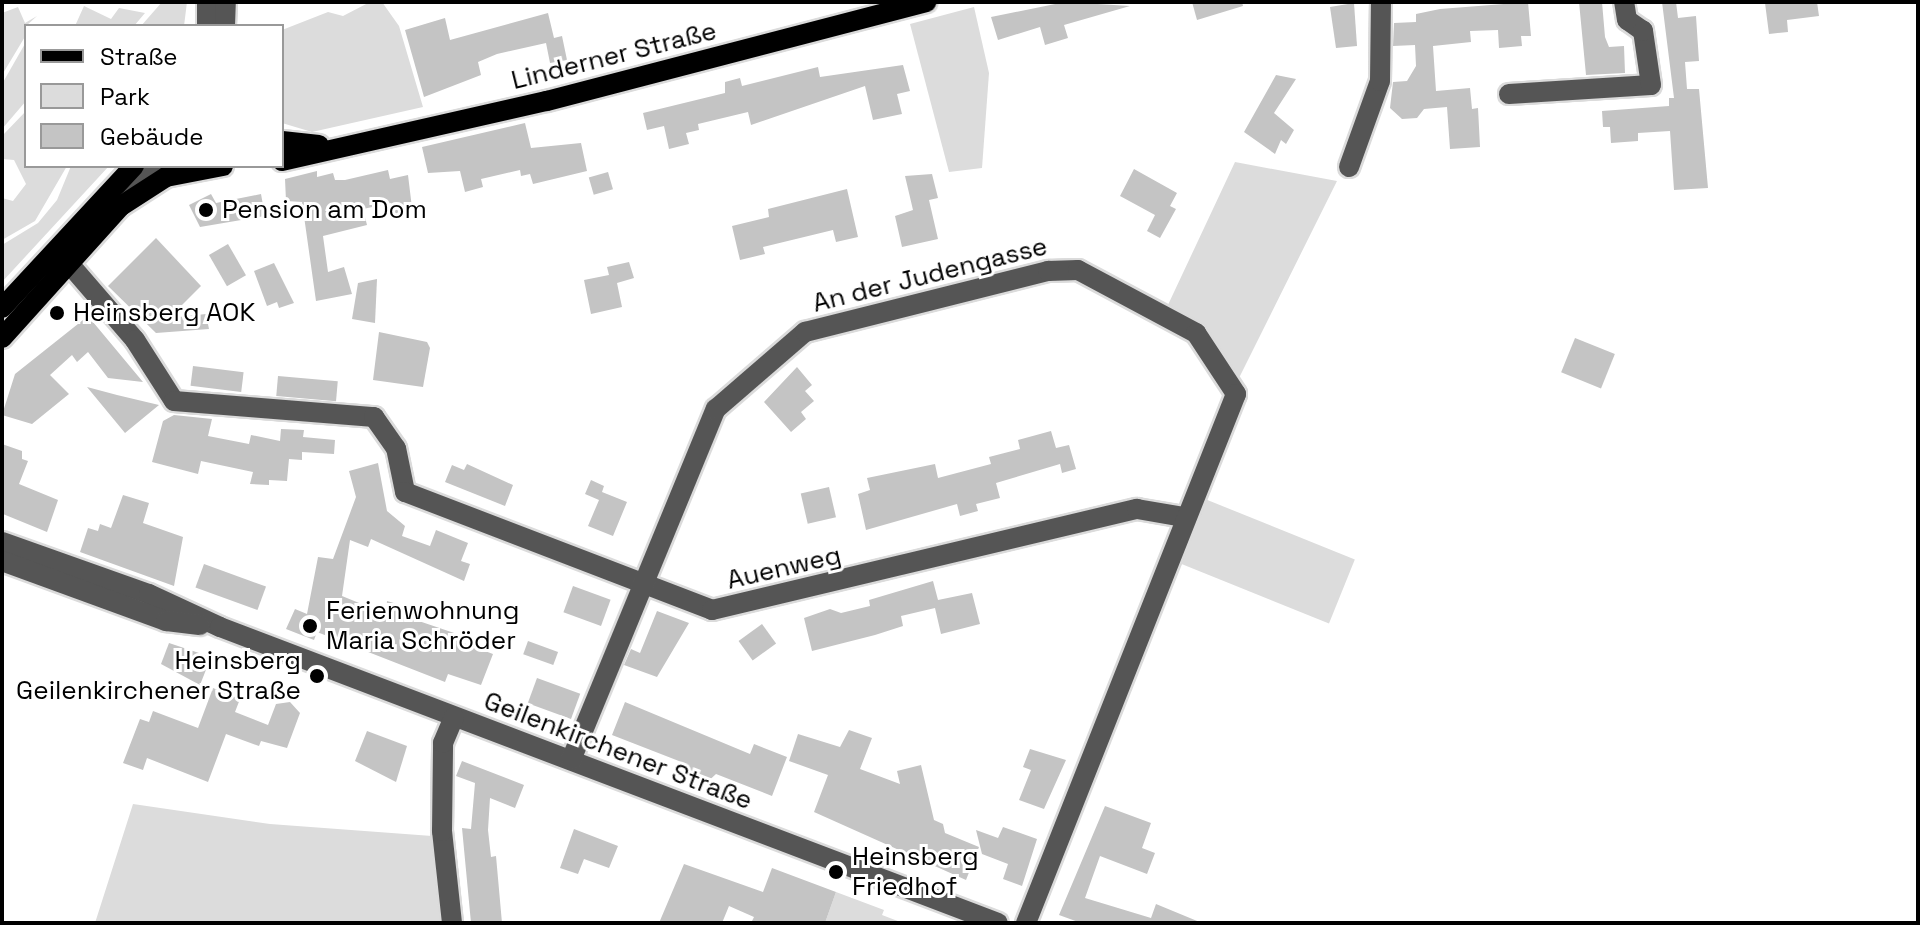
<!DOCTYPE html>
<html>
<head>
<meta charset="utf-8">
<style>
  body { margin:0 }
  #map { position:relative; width:1920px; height:925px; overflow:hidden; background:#fff; font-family:"Space Grotesk",sans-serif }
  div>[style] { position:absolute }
  .green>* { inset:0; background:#dcdcdc; transform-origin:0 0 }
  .building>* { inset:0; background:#c4c4c4; transform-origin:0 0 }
  .roads { filter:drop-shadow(2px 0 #dbdbdb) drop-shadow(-2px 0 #dbdbdb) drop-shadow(0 2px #dbdbdb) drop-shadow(0 -2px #dbdbdb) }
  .minor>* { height:20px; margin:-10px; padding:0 10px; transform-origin:10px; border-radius:10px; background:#555 }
  .major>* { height:20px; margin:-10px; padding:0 10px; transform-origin:10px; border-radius:10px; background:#000 }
  .dots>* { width:22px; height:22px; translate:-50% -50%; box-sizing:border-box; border:4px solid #fff; border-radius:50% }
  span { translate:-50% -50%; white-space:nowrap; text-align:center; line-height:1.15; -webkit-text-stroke:6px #fff; paint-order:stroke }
  .street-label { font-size:26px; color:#000 }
  .poi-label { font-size:26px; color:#000 }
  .left { translate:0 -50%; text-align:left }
  .right { translate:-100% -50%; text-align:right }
  .frame { position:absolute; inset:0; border:4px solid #000; pointer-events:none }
  .legend { position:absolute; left:24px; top:24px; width:260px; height:144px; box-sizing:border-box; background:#fff; border:2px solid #999; margin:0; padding:10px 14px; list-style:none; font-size:24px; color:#000 }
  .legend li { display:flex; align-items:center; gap:16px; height:40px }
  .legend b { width:40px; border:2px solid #999 }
</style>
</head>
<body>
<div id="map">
  <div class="green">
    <i style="clip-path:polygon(162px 2px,187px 2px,184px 26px,141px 26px)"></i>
    <i style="clip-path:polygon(370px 2px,382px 2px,399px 26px,423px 107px,312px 132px,282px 123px,282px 30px,328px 12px,343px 16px)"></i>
    <i style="clip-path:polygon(84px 6px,111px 19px,119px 8px,145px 13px,134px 26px,75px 26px)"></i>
    <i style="clip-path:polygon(18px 7px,25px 23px,37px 16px,26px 26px,26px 35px,2px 75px,2px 13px)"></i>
    <i style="clip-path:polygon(974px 7px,989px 73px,982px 168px,949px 172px,910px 24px)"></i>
    <i style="clip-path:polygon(26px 42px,26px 101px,2px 129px,2px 84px)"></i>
    <i style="clip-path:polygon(26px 111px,26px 166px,67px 166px,35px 221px,2px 240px,2px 198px,13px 201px,26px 184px,14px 160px,2px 159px,2px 136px)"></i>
    <i style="clip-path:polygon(1235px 162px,1337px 181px,1237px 382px,1201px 325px,1167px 307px)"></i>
    <i style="clip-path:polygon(71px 166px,109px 166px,2px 282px,2px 245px,38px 223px,57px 200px)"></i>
    <i style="left:1200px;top:497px;width:167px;height:69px;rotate:22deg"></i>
    <i style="clip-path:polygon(133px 804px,270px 824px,432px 836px,442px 923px,95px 923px)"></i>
    <i style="clip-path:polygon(836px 892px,884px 910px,882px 915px,903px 923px,825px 923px)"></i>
  </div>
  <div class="building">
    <i style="clip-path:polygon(1065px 2px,1130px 6px,1064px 25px,1068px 38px,1045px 45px,1040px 27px,998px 40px,991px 17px)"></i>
    <i style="clip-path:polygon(1192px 2px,1242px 2px,1243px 6px,1197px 20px)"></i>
    <i style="clip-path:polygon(1528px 2px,1531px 36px,1521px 36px,1522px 46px,1499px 48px,1498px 30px,1470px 31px,1471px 42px,1433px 46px,1436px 91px,1470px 88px,1472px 109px,1478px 108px,1480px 147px,1450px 149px,1447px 107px,1424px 109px,1417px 118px,1402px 119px,1390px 108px,1393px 82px,1407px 81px,1416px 66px,1415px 45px,1393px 46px,1394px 23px,1416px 22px,1416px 14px,1440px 9px)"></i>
    <i style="clip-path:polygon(1579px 2px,1602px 2px,1605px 37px,1609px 47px,1624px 46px,1625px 73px,1586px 75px)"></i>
    <i style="clip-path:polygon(1662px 2px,1676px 2px,1678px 18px,1696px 16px,1699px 61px,1685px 62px,1687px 89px,1699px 89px,1708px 188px,1674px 190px,1670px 131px,1638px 133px,1638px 141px,1611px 143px,1610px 127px,1603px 127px,1602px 111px,1669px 106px,1669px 98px,1674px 98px)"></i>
    <i style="clip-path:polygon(1774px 2px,1817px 2px,1819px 16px,1787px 20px,1788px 32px,1769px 34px,1765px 3px)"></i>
    <i style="clip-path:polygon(1354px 3px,1357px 46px,1336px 48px,1330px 7px)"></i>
    <i style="clip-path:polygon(548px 13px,554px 38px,562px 36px,567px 60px,550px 63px,546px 43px,497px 54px,478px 62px,481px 75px,424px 97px,405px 30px,445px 18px,450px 40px)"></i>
    <i style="clip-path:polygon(903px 65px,910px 91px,897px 94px,902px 114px,873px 120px,865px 86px,751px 125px,748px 112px,698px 124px,699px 130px,686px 133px,689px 144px,669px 149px,664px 126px,647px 130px,643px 113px,725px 93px,725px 82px,740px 78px,742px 86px,818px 67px,820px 77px)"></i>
    <i style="clip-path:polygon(1276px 75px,1296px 79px,1274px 113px,1294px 130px,1286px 144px,1281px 140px,1275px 154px,1244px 132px)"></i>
    <i style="clip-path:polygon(525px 123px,531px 148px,581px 143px,587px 171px,533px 184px,530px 174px,521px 176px,520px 170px,481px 179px,483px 187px,465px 192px,460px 171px,428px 173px,422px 147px)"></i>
    <i style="clip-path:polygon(1134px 169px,1177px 193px,1170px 206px,1176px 209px,1160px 238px,1147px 231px,1155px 215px,1120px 196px)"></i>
    <i style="clip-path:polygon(388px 170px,390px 179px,408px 175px,413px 216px,394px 220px,391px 203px,363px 209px,367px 225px,323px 236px,328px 272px,344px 267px,352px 294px,316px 301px,302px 202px,286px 201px,285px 179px,317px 171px,317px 177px,333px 173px,335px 180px,345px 180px)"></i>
    <i style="left:608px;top:172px;width:18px;height:20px;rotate:74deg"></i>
    <i style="clip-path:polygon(932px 174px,938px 198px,929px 200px,938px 239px,902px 247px,895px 216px,913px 210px,905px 176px)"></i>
    <i style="clip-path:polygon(847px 189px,858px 237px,836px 242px,833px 230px,763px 247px,765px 254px,740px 260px,732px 226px,769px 217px,768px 209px)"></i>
    <i style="clip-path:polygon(211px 194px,216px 203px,261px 194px,265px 216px,200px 227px,189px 205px)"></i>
    <i style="clip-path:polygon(156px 238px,201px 286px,169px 318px,206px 314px,209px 329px,156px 333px,108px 286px)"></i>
    <i style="left:228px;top:244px;width:36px;height:22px;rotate:60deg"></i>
    <i style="clip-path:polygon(629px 262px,634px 278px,617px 283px,622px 307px,591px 314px,584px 280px,609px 275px,607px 267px)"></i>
    <i style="clip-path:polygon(274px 263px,294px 303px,279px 308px,277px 302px,267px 306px,254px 271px)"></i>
    <i style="clip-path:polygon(377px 279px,375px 323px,352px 319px,358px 283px)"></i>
    <i style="clip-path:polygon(88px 316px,143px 382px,108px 378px,88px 352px,77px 362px,72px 355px,50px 375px,69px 394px,32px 424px,2px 415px,15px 374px)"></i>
    <i style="clip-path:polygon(379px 332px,427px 342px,430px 348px,423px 387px,373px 380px)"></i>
    <i style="left:1575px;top:338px;width:43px;height:37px;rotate:22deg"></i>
    <i style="left:193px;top:366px;width:51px;height:20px;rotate:7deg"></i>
    <i style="clip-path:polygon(797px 367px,812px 385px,805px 391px,814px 401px,801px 412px,806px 419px,791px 432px,764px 402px)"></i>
    <i style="left:278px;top:376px;width:60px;height:20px;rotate:5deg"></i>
    <i style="clip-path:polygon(87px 387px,117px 395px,159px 405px,125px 433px)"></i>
    <i style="clip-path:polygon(174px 415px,212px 419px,208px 436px,249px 444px,251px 435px,280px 441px,281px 429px,304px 430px,303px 437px,335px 440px,334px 454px,302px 452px,302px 460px,289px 459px,287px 481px,269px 480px,269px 485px,250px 484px,253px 472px,201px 461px,198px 474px,152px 462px,163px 421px)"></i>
    <i style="clip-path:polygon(1051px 431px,1056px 448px,1069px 445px,1076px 469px,1062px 473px,1060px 464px,996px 483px,1000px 498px,976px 504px,978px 511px,960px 516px,957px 504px,866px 530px,858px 494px,870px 490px,867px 478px,935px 464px,938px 478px,991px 464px,989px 457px,1020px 449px,1018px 440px)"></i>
    <i style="clip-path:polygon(2px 444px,22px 451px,22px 459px,28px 461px,19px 484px,58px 500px,47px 532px,3px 514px)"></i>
    <i style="clip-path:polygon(378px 463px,387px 511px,405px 526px,402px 536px,430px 546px,436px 530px,468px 543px,461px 561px,470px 564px,464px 581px,371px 539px,368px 547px,350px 540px,342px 596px,386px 614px,387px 601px,404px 606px,411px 609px,410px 618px,460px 635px,458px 641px,493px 654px,481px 685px,448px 674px,445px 682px,317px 632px,314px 640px,286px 629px,295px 609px,307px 614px,318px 557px,333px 559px,356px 497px,349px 471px)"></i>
    <i style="clip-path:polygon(467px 464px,513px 485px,505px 506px,445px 482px,452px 465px,464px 470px)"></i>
    <i style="clip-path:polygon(591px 480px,604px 486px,602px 492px,627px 502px,613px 536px,588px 526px,599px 500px,585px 494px)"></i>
    <i style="left:829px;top:487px;width:31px;height:29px;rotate:77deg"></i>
    <i style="clip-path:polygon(123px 495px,149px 503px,143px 523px,183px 537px,174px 586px,80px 552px,88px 528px,98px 531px,100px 524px,111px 528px)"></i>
    <i style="left:204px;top:564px;width:66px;height:25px;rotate:20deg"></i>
    <i style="clip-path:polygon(933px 581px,938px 600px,972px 593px,980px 624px,941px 634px,935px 608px,901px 616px,903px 626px,875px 635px,812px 651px,804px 618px,830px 609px,841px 613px,870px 606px,869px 600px)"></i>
    <i style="left:573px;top:586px;width:40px;height:28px;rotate:20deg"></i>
    <i style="clip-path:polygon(657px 611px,689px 623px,657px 677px,624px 665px,631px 649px,640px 653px)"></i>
    <i style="left:762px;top:624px;width:24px;height:29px;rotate:54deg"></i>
    <i style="left:528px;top:641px;width:32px;height:14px;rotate:20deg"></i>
    <i style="clip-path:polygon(169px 643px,211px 657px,200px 685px,161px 664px)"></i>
    <i style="left:537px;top:678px;width:46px;height:27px;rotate:20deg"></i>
    <i style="clip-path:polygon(213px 688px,240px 699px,235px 712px,268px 725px,276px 704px,290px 702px,300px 713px,287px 748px,261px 741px,259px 746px,226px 734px,208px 782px,147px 758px,143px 770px,123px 763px,140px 719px,149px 722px,153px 711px,198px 728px)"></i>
    <i style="clip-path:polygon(625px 702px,750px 754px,754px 744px,787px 757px,772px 796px,716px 774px,703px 786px,684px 763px,612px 735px)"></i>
    <i style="clip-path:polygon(849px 730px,872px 738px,860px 769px,900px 784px,897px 771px,921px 765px,934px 820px,943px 824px,945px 833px,979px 847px,966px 880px,814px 812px,828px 775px,789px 761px,798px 734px,840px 747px)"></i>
    <i style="clip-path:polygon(367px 731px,407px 746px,396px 782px,355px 761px)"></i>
    <i style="clip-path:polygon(1030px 749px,1066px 760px,1044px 809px,1019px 800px,1031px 770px,1023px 767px)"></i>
    <i style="clip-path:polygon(462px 761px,524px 785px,515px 808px,490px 798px,488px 830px,491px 857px,496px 856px,502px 923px,471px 923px,462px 828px,471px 829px,475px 783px,456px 776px)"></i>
    <i style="clip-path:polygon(1105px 806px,1151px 823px,1142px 848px,1155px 853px,1147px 874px,1100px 856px,1085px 898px,1151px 918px,1156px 904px,1202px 923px,1081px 923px,1059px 915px)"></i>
    <i style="clip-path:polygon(1003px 827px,1037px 839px,1022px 886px,1003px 879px,1008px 864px,982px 854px,976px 830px,998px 838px)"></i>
    <i style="clip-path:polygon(574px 829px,618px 846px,609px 868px,584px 859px,578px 874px,560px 868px)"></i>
    <i style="clip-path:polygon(684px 864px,763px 892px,772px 868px,836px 892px,825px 923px,751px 923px,754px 917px,729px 906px,722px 923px,659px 923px)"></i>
  </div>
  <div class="roads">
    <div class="minor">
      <i style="left:207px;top:26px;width:24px;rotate:-90deg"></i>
      <i style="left:225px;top:26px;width:24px;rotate:-88deg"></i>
      <i style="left:1509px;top:94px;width:142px;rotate:-3.6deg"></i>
      <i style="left:1651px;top:85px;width:55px;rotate:-98.4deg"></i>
      <i style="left:1643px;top:31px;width:19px;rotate:-145deg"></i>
      <i style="left:1627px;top:20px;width:18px;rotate:-99deg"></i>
      <i style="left:1349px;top:167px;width:91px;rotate:-70.2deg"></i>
      <i style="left:1380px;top:81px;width:79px;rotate:-89.3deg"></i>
      <i style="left:132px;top:194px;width:38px;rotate:-47deg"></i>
      <i style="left:59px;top:252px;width:116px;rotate:49.2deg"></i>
      <i style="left:135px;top:340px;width:72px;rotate:57.4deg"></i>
      <i style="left:174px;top:401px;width:201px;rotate:4.6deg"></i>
      <i style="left:374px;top:417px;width:38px;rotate:55deg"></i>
      <i style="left:396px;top:448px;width:45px;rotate:78.4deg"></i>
      <i style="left:405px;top:492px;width:329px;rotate:21deg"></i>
      <i style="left:712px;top:610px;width:437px;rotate:-13.4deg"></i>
      <i style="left:1137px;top:509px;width:48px;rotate:9.7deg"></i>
      <i style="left:2px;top:542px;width:156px;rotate:19.5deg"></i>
      <i style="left:149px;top:594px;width:78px;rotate:24.9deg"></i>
      <i style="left:220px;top:627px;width:832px;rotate:20.83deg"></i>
      <i style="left:2px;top:561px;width:175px;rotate:20.1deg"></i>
      <i style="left:166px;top:621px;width:34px;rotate:7deg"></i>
      <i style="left:571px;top:760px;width:380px;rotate:-67.6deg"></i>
      <i style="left:716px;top:409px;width:118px;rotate:-40.9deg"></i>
      <i style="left:805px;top:332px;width:251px;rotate:-14.1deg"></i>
      <i style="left:1048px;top:271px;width:30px;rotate:-2deg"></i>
      <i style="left:1078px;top:270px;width:134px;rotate:28.1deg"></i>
      <i style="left:1196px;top:333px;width:73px;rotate:56.7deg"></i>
      <i style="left:1236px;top:394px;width:569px;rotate:111.65deg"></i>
      <i style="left:452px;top:923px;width:93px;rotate:-96.2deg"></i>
      <i style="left:442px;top:831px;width:88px;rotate:-89.3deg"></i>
      <i style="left:443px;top:743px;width:28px;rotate:-67deg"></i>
    </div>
    <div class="major">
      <i style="left:282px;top:141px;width:37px;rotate:6deg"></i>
      <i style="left:282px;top:161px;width:272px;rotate:-12.8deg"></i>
      <i style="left:547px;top:101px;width:392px;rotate:-14.6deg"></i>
      <i style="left:2px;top:308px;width:194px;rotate:-47.1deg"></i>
      <i style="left:2px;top:338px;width:178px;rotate:-48deg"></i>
      <i style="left:121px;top:206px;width:54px;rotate:-32.8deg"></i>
      <i style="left:166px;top:177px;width:58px;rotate:-10.9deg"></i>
    </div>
  </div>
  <div class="dots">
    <i style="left:206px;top:210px;background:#000"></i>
    <i style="left:57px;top:313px;background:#000"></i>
    <i style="left:310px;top:626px;background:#000"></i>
    <i style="left:317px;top:676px;background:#000"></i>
    <i style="left:836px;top:872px;background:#000"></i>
  </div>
  <div class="street-label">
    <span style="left:614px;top:56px;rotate:-14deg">Linderner Straße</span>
    <span style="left:930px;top:275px;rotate:-14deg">An der Judengasse</span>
    <span style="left:784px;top:568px;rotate:-13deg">Auenweg</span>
    <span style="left:618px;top:751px;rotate:21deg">Geilenkirchener Straße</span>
  </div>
  <div class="poi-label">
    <span class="left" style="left:222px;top:210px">Pension am Dom</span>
    <span class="left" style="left:73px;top:313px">Heinsberg AOK</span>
    <span class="left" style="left:326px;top:626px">Ferienwohnung<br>Maria Schröder</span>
    <span class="right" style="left:301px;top:676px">Heinsberg<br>Geilenkirchener Straße</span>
    <span class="left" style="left:852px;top:872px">Heinsberg<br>Friedhof</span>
  </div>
  <div class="frame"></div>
  <ul class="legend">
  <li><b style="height:10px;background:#000"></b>Straße</li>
  <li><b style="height:22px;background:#dcdcdc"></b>Park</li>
  <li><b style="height:22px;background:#c4c4c4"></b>Gebäude</li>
  </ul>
</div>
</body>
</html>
